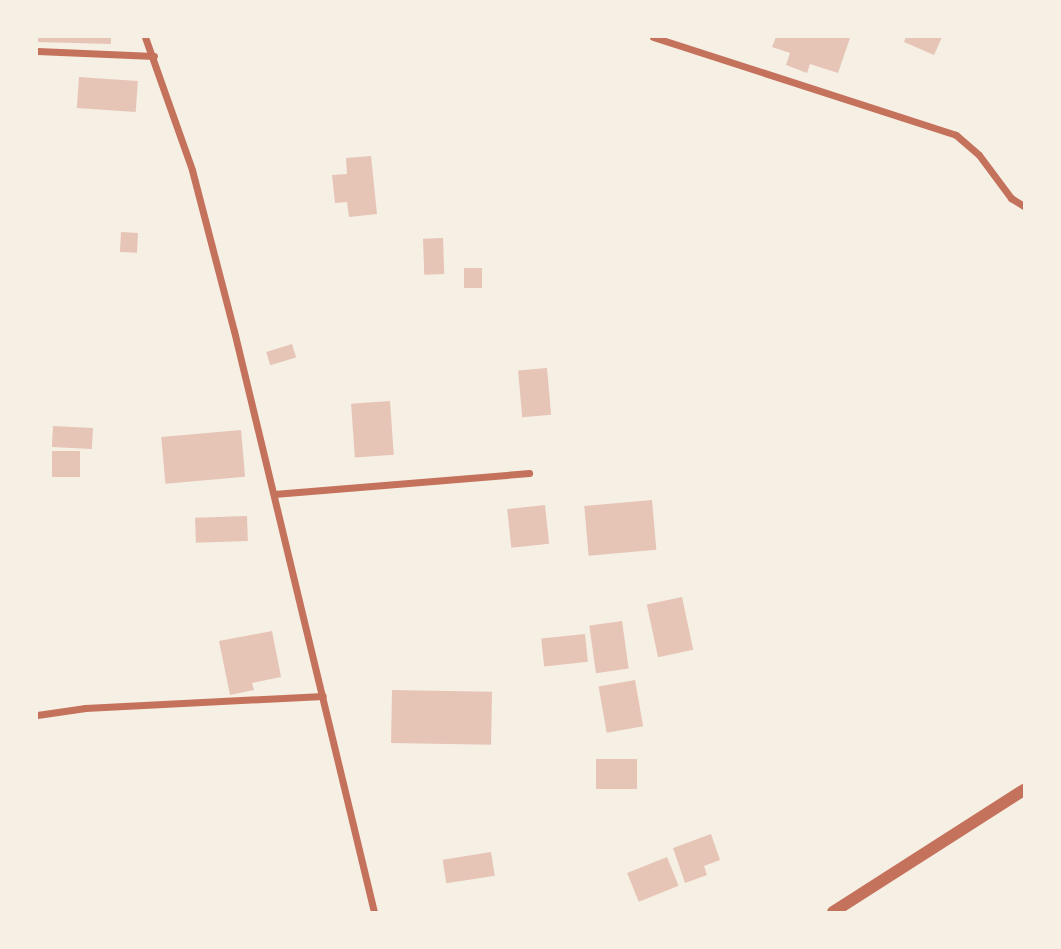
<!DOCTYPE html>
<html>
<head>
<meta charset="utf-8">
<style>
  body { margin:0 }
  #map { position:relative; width:1061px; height:949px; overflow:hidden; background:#f6efe4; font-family:"Varela Round",sans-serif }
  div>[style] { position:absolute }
  .building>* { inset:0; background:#e6c5b7; transform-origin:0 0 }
  .minor>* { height:7px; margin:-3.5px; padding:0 3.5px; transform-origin:3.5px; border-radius:3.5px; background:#c5725c }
  .tertiary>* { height:12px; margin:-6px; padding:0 6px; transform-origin:6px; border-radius:6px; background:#c5725c }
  span { translate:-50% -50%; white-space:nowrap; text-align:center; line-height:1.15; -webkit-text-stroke:6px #f6efe4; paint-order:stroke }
  .frame { position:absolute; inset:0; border:38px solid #f6efe4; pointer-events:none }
</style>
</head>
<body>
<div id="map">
  <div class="building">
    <i style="clip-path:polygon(37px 37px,111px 37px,111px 44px,37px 42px)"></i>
    <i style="clip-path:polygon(776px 37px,847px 37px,850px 38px,838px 73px,810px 64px,807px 73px,786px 65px,790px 53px,772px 47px)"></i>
    <i style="clip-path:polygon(906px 37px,942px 37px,934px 55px,904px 42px)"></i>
    <i style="left:79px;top:77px;width:59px;height:31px;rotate:4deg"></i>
    <i style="clip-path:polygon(371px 156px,377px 214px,349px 217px,347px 202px,335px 203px,332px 175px,347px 174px,346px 158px)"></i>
    <i style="left:121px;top:232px;width:17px;height:20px;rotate:3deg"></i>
    <i style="left:443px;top:238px;width:36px;height:20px;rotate:88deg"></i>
    <i style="left:464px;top:268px;width:18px;height:20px"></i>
    <i style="left:292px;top:344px;width:14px;height:27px;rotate:73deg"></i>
    <i style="left:547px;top:368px;width:47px;height:29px;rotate:85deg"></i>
    <i style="left:390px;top:401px;width:54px;height:39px;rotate:86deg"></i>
    <i style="left:53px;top:426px;width:40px;height:21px;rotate:3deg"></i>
    <i style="left:241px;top:430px;width:47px;height:80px;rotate:85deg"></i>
    <i style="left:52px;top:451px;width:28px;height:26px"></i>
    <i style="left:652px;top:500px;width:50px;height:68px;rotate:85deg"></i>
    <i style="left:545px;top:505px;width:39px;height:38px;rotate:84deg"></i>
    <i style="left:247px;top:516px;width:25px;height:52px;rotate:88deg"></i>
    <i style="left:682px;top:597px;width:54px;height:36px;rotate:78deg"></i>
    <i style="left:622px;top:621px;width:48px;height:33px;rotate:82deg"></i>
    <i style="clip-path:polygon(272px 631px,281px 677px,252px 683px,254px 690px,230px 695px,219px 641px)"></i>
    <i style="left:585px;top:634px;width:28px;height:44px;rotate:84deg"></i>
    <i style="left:635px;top:680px;width:47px;height:37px;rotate:80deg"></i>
    <i style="left:392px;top:690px;width:100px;height:53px;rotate:1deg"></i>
    <i style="left:596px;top:759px;width:41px;height:30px"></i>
    <i style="clip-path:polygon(711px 834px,720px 860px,704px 866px,707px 875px,685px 883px,673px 848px)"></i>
    <i style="left:491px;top:852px;width:24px;height:49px;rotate:81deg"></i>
    <i style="left:667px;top:857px;width:31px;height:43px;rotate:68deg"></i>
  </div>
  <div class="minor">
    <i style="left:145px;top:37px;width:141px;rotate:70.5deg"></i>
    <i style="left:192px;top:170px;width:166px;rotate:75.4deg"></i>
    <i style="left:234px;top:331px;width:598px;rotate:76.45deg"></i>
    <i style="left:653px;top:37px;width:318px;rotate:17.9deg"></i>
    <i style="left:956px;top:135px;width:30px;rotate:41deg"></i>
    <i style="left:979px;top:155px;width:54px;rotate:53.3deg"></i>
    <i style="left:1011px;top:198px;width:15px;rotate:32deg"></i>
    <i style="left:37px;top:51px;width:117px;rotate:2.4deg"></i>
    <i style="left:274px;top:494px;width:256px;rotate:-4.7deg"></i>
    <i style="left:37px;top:715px;width:49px;rotate:-8.3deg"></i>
    <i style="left:85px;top:708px;width:238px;rotate:-2.9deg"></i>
  </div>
  <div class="tertiary">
    <i style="left:833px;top:912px;width:227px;rotate:-32.6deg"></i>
  </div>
  <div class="frame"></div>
</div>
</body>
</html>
